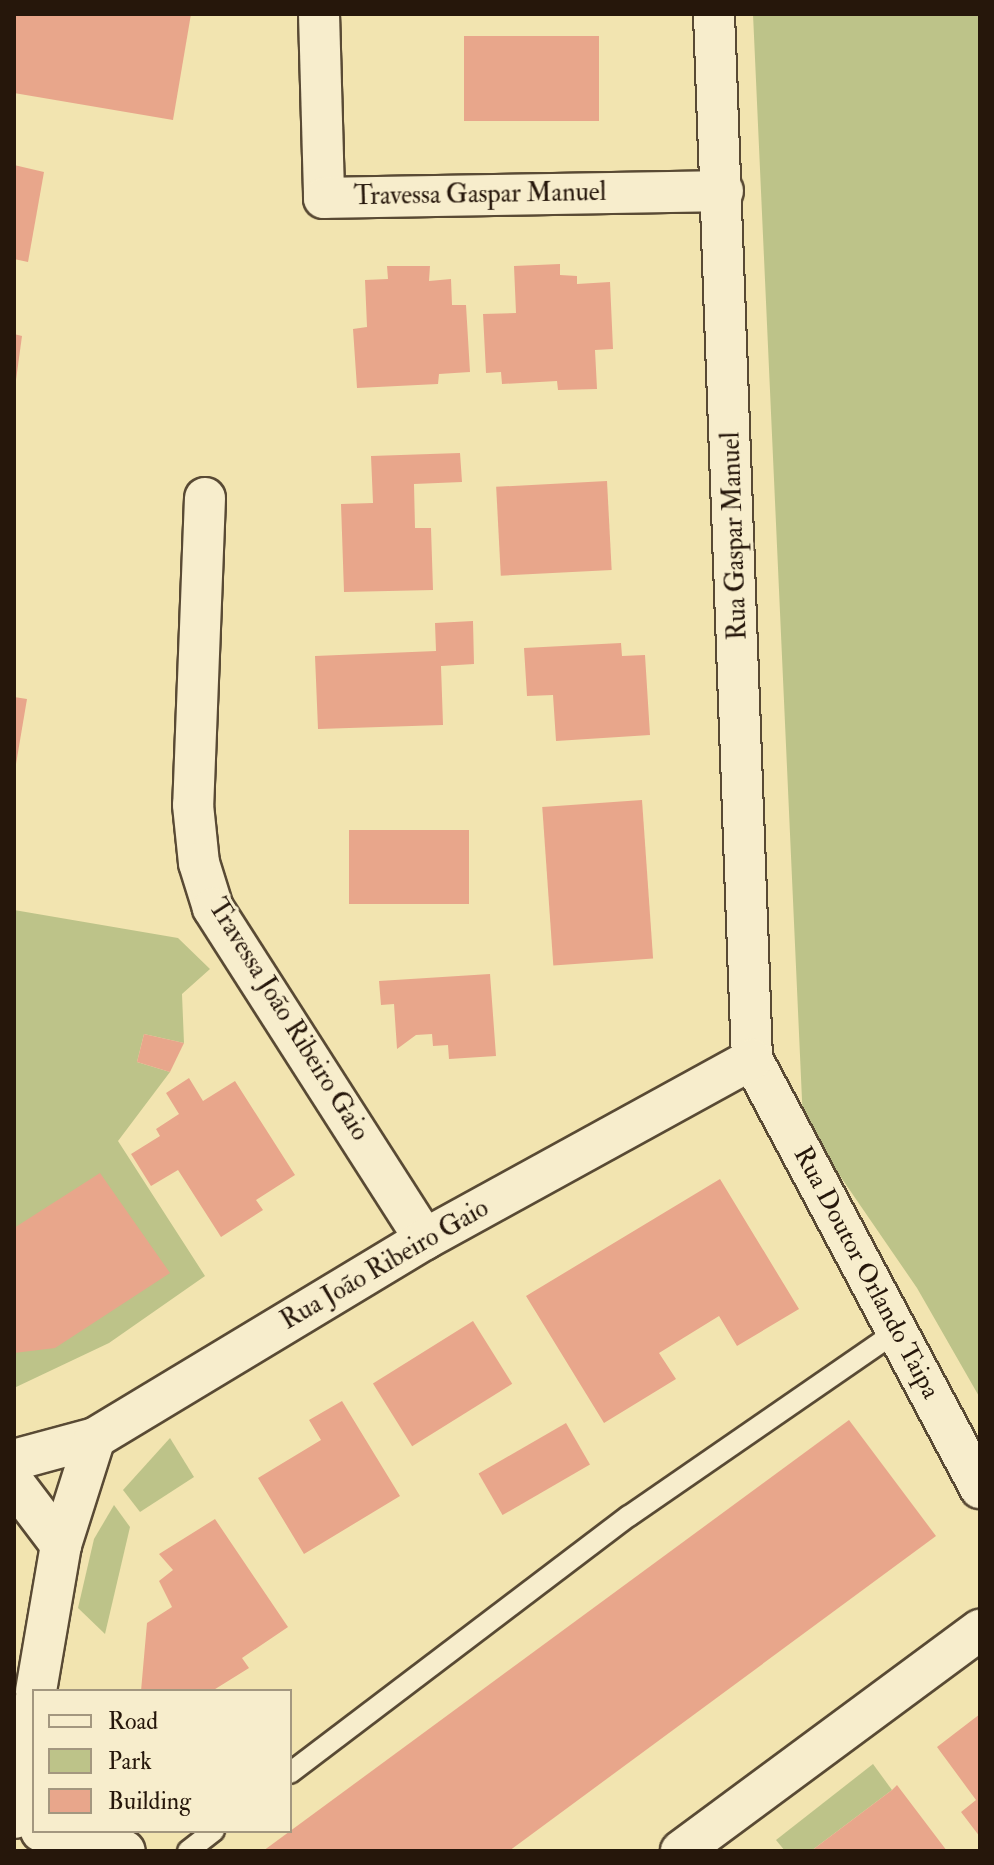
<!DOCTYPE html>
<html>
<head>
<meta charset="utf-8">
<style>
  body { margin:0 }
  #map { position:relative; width:994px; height:1865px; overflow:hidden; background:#f2e4b0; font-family:"IM FELL Double Pica",serif }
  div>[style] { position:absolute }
  .green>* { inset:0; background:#bdc389 }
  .building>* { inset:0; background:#e8a68b; transform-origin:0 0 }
  .roads { filter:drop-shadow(2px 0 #594a34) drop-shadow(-2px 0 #594a34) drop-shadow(0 2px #594a34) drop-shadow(0 -2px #594a34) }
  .lane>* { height:20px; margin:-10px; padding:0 10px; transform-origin:10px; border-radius:10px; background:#f7edcc }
  .street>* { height:40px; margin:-20px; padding:0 20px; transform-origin:20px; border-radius:20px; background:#f7edcc }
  span { translate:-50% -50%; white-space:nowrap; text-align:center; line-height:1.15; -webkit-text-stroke:6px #f7edcc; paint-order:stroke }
  .street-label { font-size:26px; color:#26170b }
  .frame { position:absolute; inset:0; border:16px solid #26170b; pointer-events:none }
  .legend { position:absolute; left:32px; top:1689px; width:260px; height:144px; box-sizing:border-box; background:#f7edcc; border:2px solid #a3977f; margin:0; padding:10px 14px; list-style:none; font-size:24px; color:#26170b }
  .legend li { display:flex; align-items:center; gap:16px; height:40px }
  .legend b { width:40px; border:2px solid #a3977f }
</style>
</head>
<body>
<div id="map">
  <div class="green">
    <i style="clip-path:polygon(753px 14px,980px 14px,980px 1398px,917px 1288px,803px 1122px)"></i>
    <i style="clip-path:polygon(14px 910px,178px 938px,210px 969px,182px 994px,184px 1043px,144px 1034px,137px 1062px,170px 1072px,118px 1141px,205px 1276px,109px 1343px,14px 1388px)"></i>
    <i style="clip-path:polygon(170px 1438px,194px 1477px,140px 1512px,123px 1490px)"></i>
    <i style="clip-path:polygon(114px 1505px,130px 1527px,105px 1634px,78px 1608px,94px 1539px)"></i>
    <i style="clip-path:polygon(873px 1764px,892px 1790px,811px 1851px,785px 1851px,776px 1840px)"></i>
  </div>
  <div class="building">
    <i style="clip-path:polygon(14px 14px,191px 14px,173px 120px,14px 93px)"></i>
    <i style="left:464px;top:36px;width:135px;height:85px"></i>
    <i style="clip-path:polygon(14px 165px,44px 172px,28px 262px,14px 259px)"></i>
    <i style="clip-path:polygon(560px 264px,560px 275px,577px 276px,577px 284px,610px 282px,613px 349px,595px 350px,597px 389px,558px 390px,557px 381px,502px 384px,501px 372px,486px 373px,483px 314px,516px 313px,514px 266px)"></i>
    <i style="clip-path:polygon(387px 266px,430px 266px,429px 281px,451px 279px,452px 305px,466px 305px,470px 372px,439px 374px,438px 384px,357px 388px,353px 329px,367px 327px,365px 280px,388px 279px)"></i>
    <i style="clip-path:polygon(14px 334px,22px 336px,16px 380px,14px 379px)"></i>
    <i style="clip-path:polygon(460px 453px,462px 482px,414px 484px,415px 528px,431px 528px,433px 590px,344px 592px,341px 504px,373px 503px,371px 456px)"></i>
    <i style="left:607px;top:481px;width:89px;height:111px;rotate:87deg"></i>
    <i style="clip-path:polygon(473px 621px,474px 664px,441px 666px,443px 725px,318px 729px,315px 656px,436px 651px,435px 623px)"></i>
    <i style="clip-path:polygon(621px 643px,622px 656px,645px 655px,650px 735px,556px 741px,553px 695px,527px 696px,524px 648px)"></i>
    <i style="clip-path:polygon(14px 697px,27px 699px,16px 764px,14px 764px)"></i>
    <i style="left:642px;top:800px;width:159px;height:100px;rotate:86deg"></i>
    <i style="left:469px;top:830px;width:74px;height:120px;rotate:90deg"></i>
    <i style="clip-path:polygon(490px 974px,496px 1056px,449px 1059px,448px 1045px,433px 1046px,432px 1034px,416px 1035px,397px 1049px,394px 1004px,381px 1005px,379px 981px)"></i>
    <i style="clip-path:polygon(144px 1034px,184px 1043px,170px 1072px,137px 1062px)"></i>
    <i style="clip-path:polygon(189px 1078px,203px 1101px,235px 1081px,295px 1175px,256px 1200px,263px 1210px,221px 1237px,178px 1170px,151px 1186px,131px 1154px,160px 1136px,156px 1129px,179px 1114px,166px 1093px)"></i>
    <i style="clip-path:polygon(100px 1173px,170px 1273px,55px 1348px,14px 1353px,14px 1228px)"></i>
    <i style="clip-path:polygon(720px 1179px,799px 1309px,737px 1346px,719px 1316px,659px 1353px,676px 1379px,604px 1423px,526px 1296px)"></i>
    <i style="left:473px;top:1321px;width:74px;height:118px;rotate:58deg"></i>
    <i style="clip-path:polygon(342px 1401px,400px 1496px,304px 1554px,258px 1478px,321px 1440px,309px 1420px)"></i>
    <i style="clip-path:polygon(849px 1420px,936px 1536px,509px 1851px,263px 1851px)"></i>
    <i style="left:566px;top:1423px;width:48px;height:101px;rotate:60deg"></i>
    <i style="clip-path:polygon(215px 1519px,288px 1627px,242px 1658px,249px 1668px,212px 1691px,141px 1691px,147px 1623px,172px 1607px,159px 1581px,173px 1570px,159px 1554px)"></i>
    <i style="clip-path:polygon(980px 1714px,980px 1837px,961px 1812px,976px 1800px,937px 1747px)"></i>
    <i style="clip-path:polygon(897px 1785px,947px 1851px,811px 1851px,892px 1790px)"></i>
  </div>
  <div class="roads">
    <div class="lane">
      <i style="left:290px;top:1773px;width:425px;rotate:-37.2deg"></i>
      <i style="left:629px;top:1516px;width:326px;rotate:-34.6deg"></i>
      <i style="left:188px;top:1851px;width:33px;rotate:-38deg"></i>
    </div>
    <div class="street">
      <i style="left:319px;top:14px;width:184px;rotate:88.4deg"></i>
      <i style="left:324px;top:198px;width:399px;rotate:-1deg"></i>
      <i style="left:714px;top:14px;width:1046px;rotate:87.92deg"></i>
      <i style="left:752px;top:1059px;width:486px;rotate:62deg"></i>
      <i style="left:205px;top:498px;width:307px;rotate:92.2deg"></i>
      <i style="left:193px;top:805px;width:58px;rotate:84.1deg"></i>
      <i style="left:199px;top:863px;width:47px;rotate:72.7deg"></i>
      <i style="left:213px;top:908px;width:393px;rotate:57.4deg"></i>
      <i style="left:14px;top:1460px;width:84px;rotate:-15.2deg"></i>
      <i style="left:95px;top:1438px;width:385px;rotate:-31.1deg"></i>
      <i style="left:425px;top:1239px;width:373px;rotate:-28.8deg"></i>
      <i style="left:14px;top:1483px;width:78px;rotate:52.8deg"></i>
      <i style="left:36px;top:1691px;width:148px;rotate:-80.3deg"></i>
      <i style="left:61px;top:1545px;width:112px;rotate:-72.4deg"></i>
      <i style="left:14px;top:1818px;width:116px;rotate:-80deg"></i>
      <i style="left:41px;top:1831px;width:86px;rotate:13.4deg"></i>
      <i style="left:681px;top:1851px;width:372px;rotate:-36.5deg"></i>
    </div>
  </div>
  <div class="street-label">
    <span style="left:480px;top:195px;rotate:-1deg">Travessa Gaspar Manuel</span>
    <span style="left:735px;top:536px;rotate:-92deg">Rua Gaspar Manuel</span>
    <span style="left:288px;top:1020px;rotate:58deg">Travessa João Ribeiro Gaio</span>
    <span style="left:385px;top:1265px;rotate:-30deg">Rua João Ribeiro Gaio</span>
    <span style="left:866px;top:1273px;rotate:62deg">Rua Doutor Orlando Taipa</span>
  </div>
  <div class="frame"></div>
  <ul class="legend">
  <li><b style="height:10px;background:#f7edcc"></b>Road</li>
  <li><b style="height:22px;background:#bdc389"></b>Park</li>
  <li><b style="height:22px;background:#e8a68b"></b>Building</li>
  </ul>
</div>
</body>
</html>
